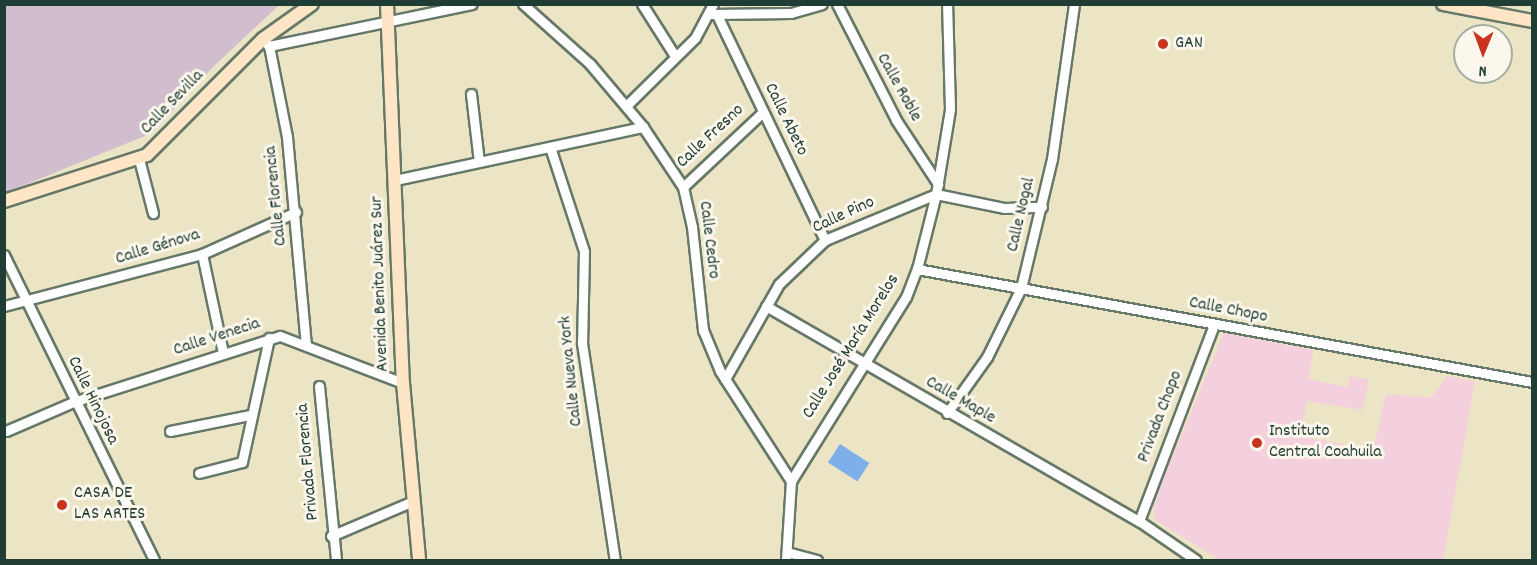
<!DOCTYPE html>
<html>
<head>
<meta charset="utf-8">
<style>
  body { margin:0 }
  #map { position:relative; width:1537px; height:565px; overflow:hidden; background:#ebe5c6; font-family:Dekko,sans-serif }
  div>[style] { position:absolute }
  .built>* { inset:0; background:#f4cfde }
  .industrial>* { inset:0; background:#d0bdce }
  .water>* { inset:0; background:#7db0ea; transform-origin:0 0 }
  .roads { filter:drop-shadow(2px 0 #667867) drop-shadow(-2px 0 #667867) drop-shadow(0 2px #667867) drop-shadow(0 -2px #667867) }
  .street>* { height:9px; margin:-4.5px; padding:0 4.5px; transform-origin:4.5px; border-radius:4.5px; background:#fff }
  .secondary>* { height:12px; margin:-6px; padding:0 6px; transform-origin:6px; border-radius:6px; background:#fee5c5 }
  .dots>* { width:16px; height:16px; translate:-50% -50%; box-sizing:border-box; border:3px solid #fbf7ec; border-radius:50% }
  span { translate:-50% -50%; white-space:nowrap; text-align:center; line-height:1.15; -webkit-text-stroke:6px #fbf7ec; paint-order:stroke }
  .poi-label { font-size:18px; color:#1f3d34 }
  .left { translate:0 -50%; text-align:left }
  .street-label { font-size:18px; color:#1f3d34 }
  .frame { position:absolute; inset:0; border:6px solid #1f3d34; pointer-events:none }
  .north { position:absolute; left:1453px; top:24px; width:60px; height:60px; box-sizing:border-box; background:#fbf7ec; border:2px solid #a3ada2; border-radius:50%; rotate:181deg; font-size:16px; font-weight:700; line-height:24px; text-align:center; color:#1f3d34 }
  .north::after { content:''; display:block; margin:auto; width:21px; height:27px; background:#c8321e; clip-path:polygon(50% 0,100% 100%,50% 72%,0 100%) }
</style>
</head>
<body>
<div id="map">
  <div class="built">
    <i style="clip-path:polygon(1224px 333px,1313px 350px,1309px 379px,1347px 387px,1350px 376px,1369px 379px,1363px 410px,1307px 401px,1300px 436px,1373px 451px,1386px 394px,1431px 398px,1447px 376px,1475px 382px,1443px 560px,1220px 560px,1155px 520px,1153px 504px)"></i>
  </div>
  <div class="industrial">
    <i style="clip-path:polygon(5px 4px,279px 4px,279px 5px,213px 67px,152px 133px,5px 193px)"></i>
  </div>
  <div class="water">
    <i style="left:840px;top:444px;width:35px;height:22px;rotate:33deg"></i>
  </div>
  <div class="roads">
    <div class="street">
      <i style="left:523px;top:4px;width:90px;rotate:41.8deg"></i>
      <i style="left:590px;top:64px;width:82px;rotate:49.9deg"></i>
      <i style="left:643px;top:127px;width:72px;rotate:56.3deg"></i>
      <i style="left:683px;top:187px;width:41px;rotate:77.3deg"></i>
      <i style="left:692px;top:227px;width:104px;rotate:83.9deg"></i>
      <i style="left:703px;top:330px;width:44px;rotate:67.5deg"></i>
      <i style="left:720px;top:371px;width:131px;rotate:57.2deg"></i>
      <i style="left:642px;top:4px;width:62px;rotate:57.6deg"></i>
      <i style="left:837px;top:4px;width:130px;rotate:63deg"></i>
      <i style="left:896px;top:120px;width:77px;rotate:56.7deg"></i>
      <i style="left:711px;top:14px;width:80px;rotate:-0.7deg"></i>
      <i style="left:791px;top:13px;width:32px;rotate:-16deg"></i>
      <i style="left:717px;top:15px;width:250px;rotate:64.4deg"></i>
      <i style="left:265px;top:42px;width:6px;rotate:45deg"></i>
      <i style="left:269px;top:46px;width:207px;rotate:-11.7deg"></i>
      <i style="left:269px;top:46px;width:93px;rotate:78.8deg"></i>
      <i style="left:287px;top:137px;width:208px;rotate:84.8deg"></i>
      <i style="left:471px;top:94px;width:68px;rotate:83.3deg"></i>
      <i style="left:626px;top:106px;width:97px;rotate:-44.6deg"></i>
      <i style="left:695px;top:38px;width:38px;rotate:-62deg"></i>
      <i style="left:550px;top:147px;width:109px;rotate:71.9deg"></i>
      <i style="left:584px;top:251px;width:92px;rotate:91.2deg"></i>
      <i style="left:582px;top:343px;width:219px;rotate:81.4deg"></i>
      <i style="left:139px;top:159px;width:56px;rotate:75.5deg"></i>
      <i style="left:395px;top:180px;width:254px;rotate:-12.1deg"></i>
      <i style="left:683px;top:187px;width:110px;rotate:-43.2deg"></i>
      <i style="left:202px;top:254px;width:101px;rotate:78deg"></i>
      <i style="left:4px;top:255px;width:340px;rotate:63.8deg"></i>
      <i style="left:917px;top:269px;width:625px;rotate:10.41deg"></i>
      <i style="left:4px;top:306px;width:205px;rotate:-14.7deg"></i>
      <i style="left:202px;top:254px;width:103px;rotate:-24.1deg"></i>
      <i style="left:766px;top:306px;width:431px;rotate:30deg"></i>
      <i style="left:1139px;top:521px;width:69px;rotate:34.4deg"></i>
      <i style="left:725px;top:379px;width:109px;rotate:-60.4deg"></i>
      <i style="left:779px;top:284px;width:64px;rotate:-43.7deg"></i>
      <i style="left:825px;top:240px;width:120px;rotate:-22.5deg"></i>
      <i style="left:936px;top:194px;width:69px;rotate:11.6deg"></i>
      <i style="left:1004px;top:208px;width:38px;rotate:-2deg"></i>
      <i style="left:319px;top:386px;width:175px;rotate:84.4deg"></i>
      <i style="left:947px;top:413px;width:69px;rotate:-54.5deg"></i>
      <i style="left:987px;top:357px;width:77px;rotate:-63.8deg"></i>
      <i style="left:1021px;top:288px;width:133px;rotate:-76.5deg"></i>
      <i style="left:1052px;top:159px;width:157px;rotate:-81.9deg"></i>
      <i style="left:6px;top:431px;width:73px;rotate:-23.4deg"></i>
      <i style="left:73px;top:402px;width:217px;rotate:-17.7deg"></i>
      <i style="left:280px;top:336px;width:132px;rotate:20.9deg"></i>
      <i style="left:170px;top:431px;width:82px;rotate:-11.3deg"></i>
      <i style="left:199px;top:473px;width:44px;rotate:-14.3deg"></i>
      <i style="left:242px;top:462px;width:127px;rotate:-77.7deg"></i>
      <i style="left:1139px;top:521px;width:210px;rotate:-69.1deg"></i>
      <i style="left:331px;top:536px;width:89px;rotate:-23.1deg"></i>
      <i style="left:787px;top:552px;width:31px;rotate:15deg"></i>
      <i style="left:786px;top:560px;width:79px;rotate:-86.4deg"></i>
      <i style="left:791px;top:481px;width:217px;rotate:-58deg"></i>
      <i style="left:906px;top:297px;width:30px;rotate:-69deg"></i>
      <i style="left:917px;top:269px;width:77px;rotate:-75.8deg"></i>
      <i style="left:936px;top:194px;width:86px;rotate:-80.6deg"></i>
      <i style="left:950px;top:109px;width:105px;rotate:-91.6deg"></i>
    </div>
    <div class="secondary">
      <i style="left:387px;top:4px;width:379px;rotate:87.6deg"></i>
      <i style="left:403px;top:383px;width:178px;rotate:84.8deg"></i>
      <i style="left:1443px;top:4px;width:91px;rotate:10.8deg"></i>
      <i style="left:4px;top:201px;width:150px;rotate:-17.8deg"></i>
      <i style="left:147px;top:155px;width:164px;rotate:-45deg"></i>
      <i style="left:263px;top:39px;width:60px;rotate:-35.5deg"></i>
    </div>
  </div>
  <div class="dots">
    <i style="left:1163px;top:44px;background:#c8321e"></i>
    <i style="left:1257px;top:443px;background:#c8321e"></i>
    <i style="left:62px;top:505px;background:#c8321e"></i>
  </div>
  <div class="poi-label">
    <span class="left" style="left:1175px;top:44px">GAN</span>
    <span class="left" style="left:1269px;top:443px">Instituto<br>Central Coahuila</span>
    <span class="left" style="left:74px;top:505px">CASA DE<br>LAS ARTES</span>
  </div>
  <div class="street-label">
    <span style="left:898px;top:88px;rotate:61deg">Calle Roble</span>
    <span style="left:173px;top:103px;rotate:-46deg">Calle Sevilla</span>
    <span style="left:785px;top:120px;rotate:64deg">Calle Abeto</span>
    <span style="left:711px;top:137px;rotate:-43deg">Calle Fresno</span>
    <span style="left:277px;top:196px;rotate:-96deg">Calle Florencia</span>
    <span style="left:1022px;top:215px;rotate:-77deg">Calle Nogal</span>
    <span style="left:844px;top:216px;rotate:-25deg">Calle Pino</span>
    <span style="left:708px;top:240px;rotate:83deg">Calle Cedro</span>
    <span style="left:158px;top:248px;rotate:-17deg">Calle Génova</span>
    <span style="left:381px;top:284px;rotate:-92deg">Avenida Benito Juárez Sur</span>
    <span style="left:1228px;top:311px;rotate:11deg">Calle Chopo</span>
    <span style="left:217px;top:338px;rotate:-18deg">Calle Venecia</span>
    <span style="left:852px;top:347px;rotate:-58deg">Calle José María Morelos</span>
    <span style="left:572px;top:371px;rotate:-96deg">Calle Nueva York</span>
    <span style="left:92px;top:401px;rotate:64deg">Calle Hinojosa</span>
    <span style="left:960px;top:401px;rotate:30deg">Calle Maple</span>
    <span style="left:1161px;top:417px;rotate:-69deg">Privada Chopo</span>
    <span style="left:309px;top:462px;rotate:-95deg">Privada Florencia</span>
  </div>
  <div class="frame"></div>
  <div class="north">N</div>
</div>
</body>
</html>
